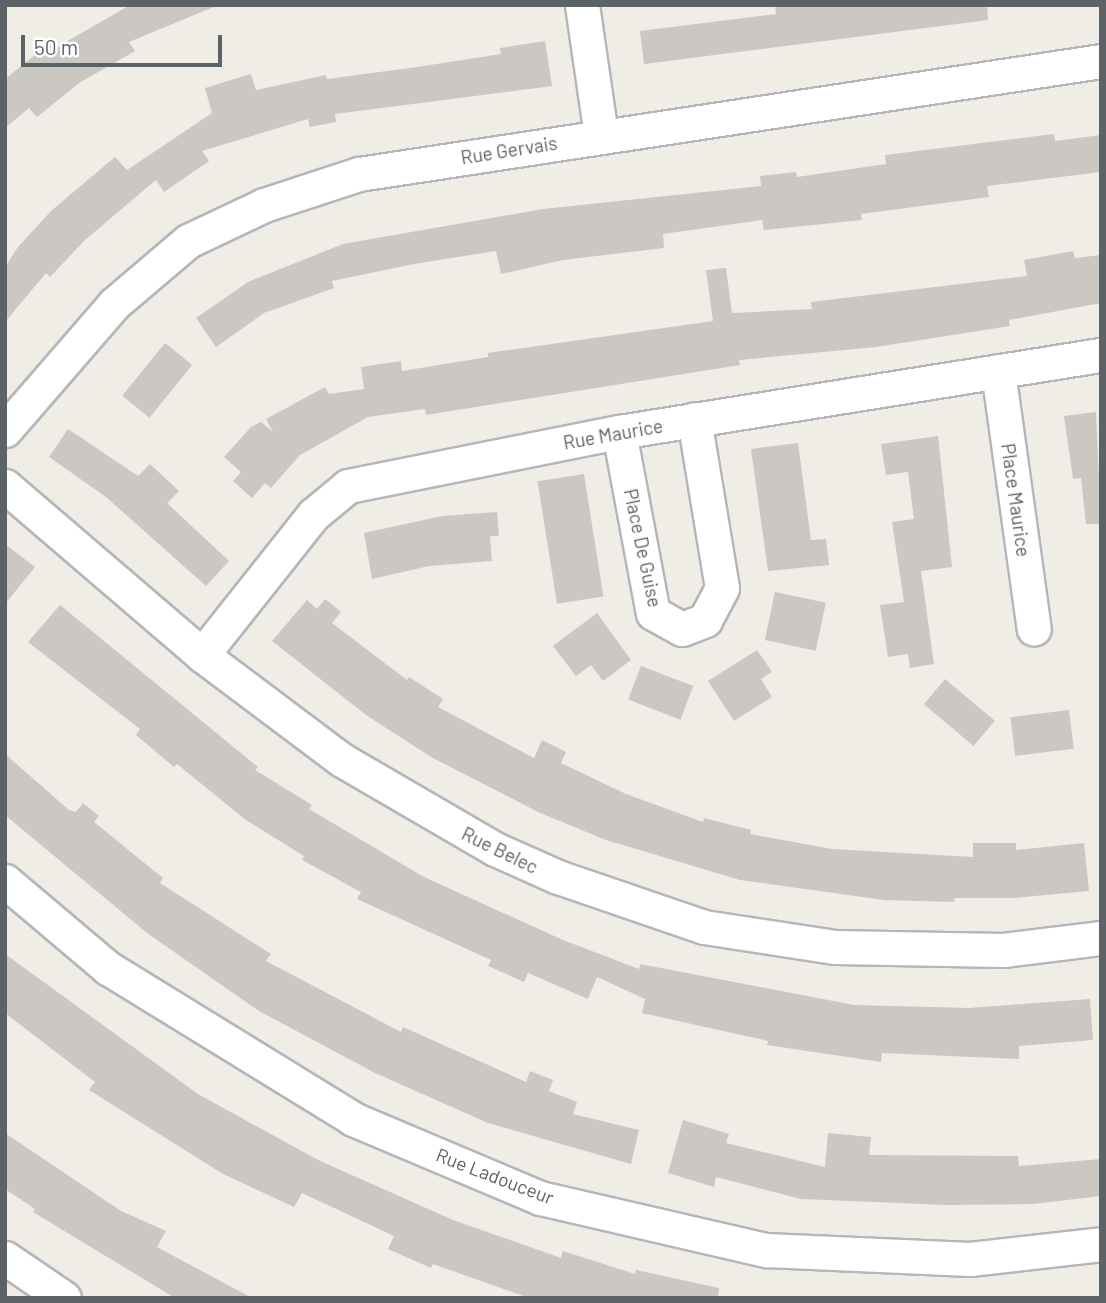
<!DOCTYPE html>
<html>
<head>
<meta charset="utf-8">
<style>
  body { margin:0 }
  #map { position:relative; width:1106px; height:1303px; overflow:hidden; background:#f0ece6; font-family:Barlow,sans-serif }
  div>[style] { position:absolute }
  .building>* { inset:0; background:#cbc7c3; transform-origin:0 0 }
  .roads { filter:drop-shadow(2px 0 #b3b7ba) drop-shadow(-2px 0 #b3b7ba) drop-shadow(0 2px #b3b7ba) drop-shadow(0 -2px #b3b7ba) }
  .minor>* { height:33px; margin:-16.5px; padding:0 16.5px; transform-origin:16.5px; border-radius:16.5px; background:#fff }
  span { translate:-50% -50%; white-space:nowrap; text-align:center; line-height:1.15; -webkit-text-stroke:5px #fff; paint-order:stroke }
  .street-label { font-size:19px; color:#5d6266 }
  .frame { position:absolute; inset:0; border:7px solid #5d6266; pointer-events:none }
  .scale { position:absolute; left:21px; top:35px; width:201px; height:32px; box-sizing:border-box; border:4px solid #5d6266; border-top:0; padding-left:9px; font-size:21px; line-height:24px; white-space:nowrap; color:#5d6266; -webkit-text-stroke:5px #fff; paint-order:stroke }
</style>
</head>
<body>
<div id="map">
  <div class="building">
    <i style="clip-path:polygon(130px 5px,216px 6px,129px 42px,135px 51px,79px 83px,37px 117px,29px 108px,5px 128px,5px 79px,50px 43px,54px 49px)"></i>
    <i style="clip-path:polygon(775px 5px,987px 5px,988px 20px,644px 64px,640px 31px,776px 14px)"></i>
    <i style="clip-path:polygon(545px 41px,552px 86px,335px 114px,336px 122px,310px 127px,308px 119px,202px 151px,209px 161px,164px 192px,156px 180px,85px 240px,50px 277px,46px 273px,5px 322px,5px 267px,18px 247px,51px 211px,115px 157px,127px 170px,212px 113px,205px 88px,251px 74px,256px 90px,326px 75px,327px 79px,417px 67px,501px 54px,500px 48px)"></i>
    <i style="clip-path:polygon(1054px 134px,1055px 141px,1101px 135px,1101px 172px,987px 186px,989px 197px,861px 214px,862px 220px,764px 230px,762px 220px,663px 234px,664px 248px,563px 260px,501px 274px,496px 251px,414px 264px,332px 281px,334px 288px,264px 313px,216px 347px,196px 318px,248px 282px,343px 244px,543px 209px,761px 186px,760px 176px,796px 172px,797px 177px,886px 164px,885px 155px)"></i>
    <i style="clip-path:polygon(1073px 251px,1075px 258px,1101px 255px,1101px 303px,1009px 320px,1010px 326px,876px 347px,739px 360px,740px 365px,426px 415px,425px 409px,368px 417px,300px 455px,271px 488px,265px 483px,252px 498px,233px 481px,241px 472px,224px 457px,251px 427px,261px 422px,273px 432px,266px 419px,325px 387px,329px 394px,364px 389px,361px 367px,401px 361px,402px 371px,488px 357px,488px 353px,713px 321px,706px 270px,726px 268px,732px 313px,812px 309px,811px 302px,1027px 276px,1024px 260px)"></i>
    <i style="left:165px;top:343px;width:35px;height:68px;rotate:39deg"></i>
    <i style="clip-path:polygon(1096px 412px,1101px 524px,1086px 524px,1081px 478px,1073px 479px,1064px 416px)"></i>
    <i style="clip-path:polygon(68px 429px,138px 476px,150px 464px,179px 491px,167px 503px,229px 561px,206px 586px,106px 497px,49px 457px)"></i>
    <i style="clip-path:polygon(938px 436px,952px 567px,921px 571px,934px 664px,910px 668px,908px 654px,888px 657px,880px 605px,904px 602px,892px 522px,914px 519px,908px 472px,886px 475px,881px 444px)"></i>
    <i style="clip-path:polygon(798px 443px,811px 540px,826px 539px,829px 565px,768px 571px,751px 449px)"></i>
    <i style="left:584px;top:474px;width:124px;height:47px;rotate:81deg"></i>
    <i style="clip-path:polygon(497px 512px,499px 536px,490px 536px,492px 561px,429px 566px,372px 579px,364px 533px,442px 516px)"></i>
    <i style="clip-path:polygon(5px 544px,35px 567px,5px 604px)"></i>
    <i style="left:775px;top:592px;width:52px;height:49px;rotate:12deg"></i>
    <i style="clip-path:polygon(325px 599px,341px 612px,332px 623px,407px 680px,409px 677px,443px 699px,438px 707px,534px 758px,542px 740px,566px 752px,561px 763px,626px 794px,703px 822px,704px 818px,751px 830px,750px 834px,832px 849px,973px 857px,973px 843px,1016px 843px,1016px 850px,1084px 843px,1089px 891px,1014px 898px,955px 898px,954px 902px,884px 900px,740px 880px,606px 840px,538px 812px,431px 757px,366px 715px,272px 641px,307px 600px,317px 609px)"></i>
    <i style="clip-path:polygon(60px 605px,258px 767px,255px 770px,312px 805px,309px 809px,424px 877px,563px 940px,639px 969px,640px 964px,854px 1005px,969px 1008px,1090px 999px,1093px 1040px,1019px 1046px,1019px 1059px,882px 1053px,881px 1062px,767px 1045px,768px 1041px,642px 1013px,645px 999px,597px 977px,588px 999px,528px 973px,524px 982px,488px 966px,491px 960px,357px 899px,361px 892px,302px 860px,304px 856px,246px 820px,177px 764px,174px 767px,136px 735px,140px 729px,28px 642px)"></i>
    <i style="clip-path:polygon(597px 613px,631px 660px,603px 681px,591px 665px,576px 676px,553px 646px)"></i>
    <i style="clip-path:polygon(757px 650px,772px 672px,761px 679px,772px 697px,734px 721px,708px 681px)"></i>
    <i style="left:641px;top:666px;width:56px;height:36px;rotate:21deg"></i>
    <i style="left:945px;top:679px;width:65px;height:33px;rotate:40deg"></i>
    <i style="left:1069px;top:710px;width:39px;height:59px;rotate:83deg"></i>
    <i style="clip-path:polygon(5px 754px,69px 810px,76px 812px,83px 803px,99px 816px,94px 822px,163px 878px,160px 883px,271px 954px,266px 961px,401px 1032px,403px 1027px,526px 1082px,530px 1071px,553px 1080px,549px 1091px,577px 1102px,573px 1114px,639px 1130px,631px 1164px,488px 1123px,375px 1073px,259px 1011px,147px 933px,5px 815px)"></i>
    <i style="clip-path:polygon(5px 954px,198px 1094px,318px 1160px,453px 1220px,561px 1258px,563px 1251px,635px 1274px,636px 1270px,719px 1288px,718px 1298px,529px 1298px,433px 1264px,431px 1268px,388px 1249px,394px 1236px,302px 1193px,294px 1207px,223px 1174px,89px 1090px,95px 1082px,5px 1013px)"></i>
    <i style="clip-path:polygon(683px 1120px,729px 1134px,726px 1143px,825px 1167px,828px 1133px,871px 1137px,869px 1155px,1018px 1156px,1019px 1166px,1101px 1159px,1101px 1196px,1033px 1204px,946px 1205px,801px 1199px,716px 1177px,714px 1187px,668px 1173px)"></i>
    <i style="clip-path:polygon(5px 1133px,121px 1211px,166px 1231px,157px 1247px,252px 1298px,175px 1298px,33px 1212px,35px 1209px,5px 1189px)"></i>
  </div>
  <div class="roads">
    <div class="minor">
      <i style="left:582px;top:5px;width:132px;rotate:81.7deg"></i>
      <i style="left:998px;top:371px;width:260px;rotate:82.1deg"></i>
      <i style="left:5px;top:430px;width:167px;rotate:-49.1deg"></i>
      <i style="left:114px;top:304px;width:97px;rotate:-40.4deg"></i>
      <i style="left:188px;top:241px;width:84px;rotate:-25.3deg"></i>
      <i style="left:264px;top:205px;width:100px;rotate:-18.1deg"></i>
      <i style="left:359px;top:174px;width:751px;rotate:-8.66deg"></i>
      <i style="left:619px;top:432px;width:184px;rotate:79.4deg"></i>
      <i style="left:653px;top:613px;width:33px;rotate:29deg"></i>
      <i style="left:682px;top:629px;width:25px;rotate:-21deg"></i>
      <i style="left:705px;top:620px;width:36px;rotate:-62deg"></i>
      <i style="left:722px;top:588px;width:171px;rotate:-99.4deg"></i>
      <i style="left:5px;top:486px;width:260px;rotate:40.6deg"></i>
      <i style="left:202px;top:655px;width:175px;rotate:36.9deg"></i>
      <i style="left:342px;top:760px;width:177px;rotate:30.2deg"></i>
      <i style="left:495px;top:849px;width:69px;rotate:24deg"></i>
      <i style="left:558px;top:877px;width:154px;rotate:18.9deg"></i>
      <i style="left:704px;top:927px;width:133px;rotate:8.7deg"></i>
      <i style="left:835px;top:947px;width:168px;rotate:1deg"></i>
      <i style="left:1003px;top:950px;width:99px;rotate:-7deg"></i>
      <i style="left:202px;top:655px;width:179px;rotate:-51.6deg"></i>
      <i style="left:313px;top:515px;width:45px;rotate:-39.6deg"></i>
      <i style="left:348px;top:486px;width:276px;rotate:-11.3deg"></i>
      <i style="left:619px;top:432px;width:488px;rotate:-9.1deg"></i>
      <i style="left:5px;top:881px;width:135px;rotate:40.2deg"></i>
      <i style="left:108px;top:968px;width:288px;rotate:31.6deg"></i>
      <i style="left:353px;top:1119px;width:203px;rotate:22.9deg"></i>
      <i style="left:540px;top:1198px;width:232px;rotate:13deg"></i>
      <i style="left:766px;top:1250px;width:204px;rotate:2.5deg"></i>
      <i style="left:970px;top:1259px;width:132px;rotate:-6.5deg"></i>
      <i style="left:5px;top:1258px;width:71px;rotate:34.1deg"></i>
    </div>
  </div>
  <div class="street-label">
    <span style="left:509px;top:150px;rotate:-9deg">Rue Gervais</span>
    <span style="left:613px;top:434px;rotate:-10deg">Rue Maurice</span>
    <span style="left:1016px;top:500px;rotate:82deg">Place Maurice</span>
    <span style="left:643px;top:548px;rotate:78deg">Place De Guise</span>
    <span style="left:500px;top:850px;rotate:26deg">Rue Belec</span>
    <span style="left:495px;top:1176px;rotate:21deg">Rue Ladouceur</span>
  </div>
  <div class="frame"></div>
  <div class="scale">50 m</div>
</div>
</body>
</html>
